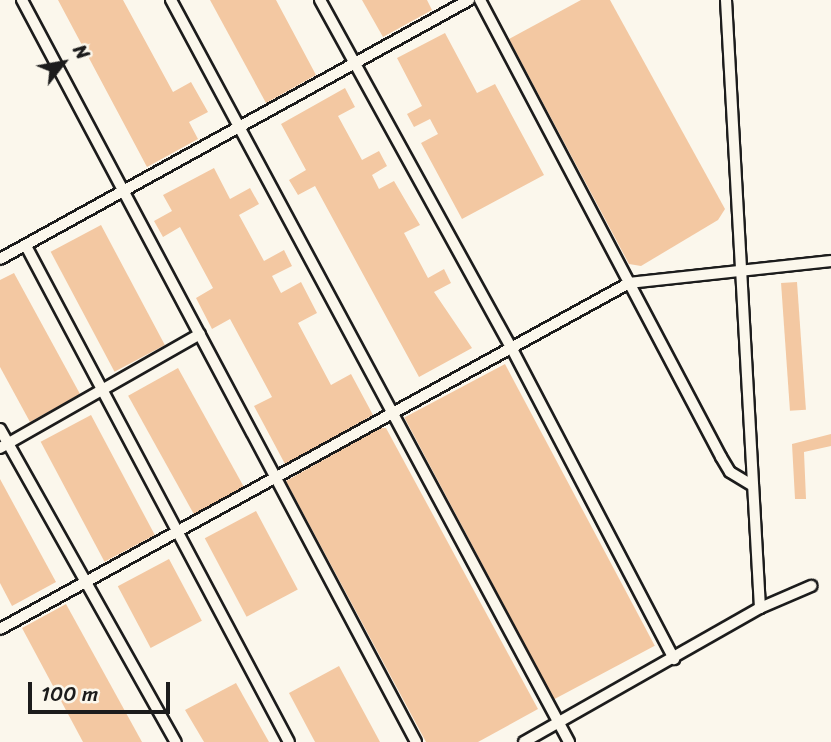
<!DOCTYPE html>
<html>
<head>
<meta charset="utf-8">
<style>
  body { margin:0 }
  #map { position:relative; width:831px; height:742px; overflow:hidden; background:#fbf7ec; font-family:Sriracha,sans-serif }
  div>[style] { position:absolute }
  .building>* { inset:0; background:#f3c8a2; transform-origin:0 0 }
  .roads { filter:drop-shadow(2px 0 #1c1c1c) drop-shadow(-2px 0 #1c1c1c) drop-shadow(0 2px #1c1c1c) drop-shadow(0 -2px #1c1c1c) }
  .street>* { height:10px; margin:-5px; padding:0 5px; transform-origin:5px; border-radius:5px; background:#fbf7ec }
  span { translate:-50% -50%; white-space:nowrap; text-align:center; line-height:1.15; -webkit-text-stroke:6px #fbf7ec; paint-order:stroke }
  .north { position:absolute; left:28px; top:28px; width:70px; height:70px; -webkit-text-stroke:5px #fbf7ec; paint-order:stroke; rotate:59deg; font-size:19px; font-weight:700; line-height:28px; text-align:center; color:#1c1c1c }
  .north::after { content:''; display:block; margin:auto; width:24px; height:32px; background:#1c1c1c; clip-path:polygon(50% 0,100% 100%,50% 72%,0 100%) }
  .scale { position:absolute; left:28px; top:682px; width:142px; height:32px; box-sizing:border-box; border:4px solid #1c1c1c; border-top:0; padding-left:9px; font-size:21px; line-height:24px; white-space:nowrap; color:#1c1c1c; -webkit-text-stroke:5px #fbf7ec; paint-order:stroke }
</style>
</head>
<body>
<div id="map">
  <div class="building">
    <i style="clip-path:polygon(58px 0,123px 0,173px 92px,191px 82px,208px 112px,189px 122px,198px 139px,147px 167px)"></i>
    <i style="clip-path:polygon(210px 0,276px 0,316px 75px,266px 103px)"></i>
    <i style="clip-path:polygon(362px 0,427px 0,432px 10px,383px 37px)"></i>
    <i style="clip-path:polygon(581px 0,610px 0,725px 209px,718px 220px,641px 266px,629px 264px,509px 39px)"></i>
    <i style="clip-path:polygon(445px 33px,477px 93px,495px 84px,544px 175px,462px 219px,421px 143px,438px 134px,430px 119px,414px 127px,407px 114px,422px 106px,397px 58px)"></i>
    <i style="clip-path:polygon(345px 88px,355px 107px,338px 116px,362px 160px,379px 151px,387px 166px,372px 175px,379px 189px,394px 181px,411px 210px,420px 225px,404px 233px,428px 278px,444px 269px,451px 283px,434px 292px,472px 348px,419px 377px,315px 186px,298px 195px,289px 180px,306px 170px,281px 124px)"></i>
    <i style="clip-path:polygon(214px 168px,230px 199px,250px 188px,259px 204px,239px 215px,264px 261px,284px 250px,292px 266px,272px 276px,281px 293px,301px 282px,317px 313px,298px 323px,331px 385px,351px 374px,373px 415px,285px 464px,254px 406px,272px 397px,230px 319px,212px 329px,196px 298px,213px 288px,180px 227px,163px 237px,154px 221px,172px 211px,163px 195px)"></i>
    <i style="left:101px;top:225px;width:136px;height:57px;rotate:62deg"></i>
    <i style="clip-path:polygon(14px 273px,80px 394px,30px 422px,0 367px,0 280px)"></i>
    <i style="left:797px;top:282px;width:128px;height:16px;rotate:86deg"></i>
    <i style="left:505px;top:364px;width:319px;height:114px;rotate:62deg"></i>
    <i style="left:178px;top:368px;width:136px;height:57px;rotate:61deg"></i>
    <i style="left:91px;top:415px;width:136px;height:57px;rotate:62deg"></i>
    <i style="clip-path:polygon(380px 428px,386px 428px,538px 709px,478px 742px,426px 742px,286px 481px)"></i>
    <i style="clip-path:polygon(831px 434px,831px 446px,804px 452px,806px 499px,795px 499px,792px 444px)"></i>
    <i style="clip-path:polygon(0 479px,56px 582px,12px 606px,0 583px)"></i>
    <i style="left:256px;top:511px;width:89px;height:58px;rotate:62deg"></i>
    <i style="left:169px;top:559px;width:70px;height:58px;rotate:62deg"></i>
    <i style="clip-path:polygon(66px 604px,142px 742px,83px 742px,22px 628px)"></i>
    <i style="clip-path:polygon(339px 666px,380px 742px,315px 742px,289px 693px)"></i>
    <i style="clip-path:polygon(236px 683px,269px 742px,204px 742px,185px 710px)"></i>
  </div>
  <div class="roads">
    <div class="street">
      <i style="left:22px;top:0;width:840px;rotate:62.03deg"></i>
      <i style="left:171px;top:0;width:842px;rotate:61.79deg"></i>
      <i style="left:320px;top:0;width:398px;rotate:61.2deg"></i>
      <i style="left:512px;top:349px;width:350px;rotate:62.4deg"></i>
      <i style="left:480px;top:0;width:517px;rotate:62.19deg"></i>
      <i style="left:721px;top:457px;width:17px;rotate:59deg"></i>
      <i style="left:730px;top:472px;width:26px;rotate:31deg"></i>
      <i style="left:726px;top:0;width:609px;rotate:86.8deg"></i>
      <i style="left:26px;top:246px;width:561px;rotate:62.07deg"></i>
      <i style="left:0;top:259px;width:536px;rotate:-28.91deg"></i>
      <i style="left:0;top:429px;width:359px;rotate:60.7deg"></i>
      <i style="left:0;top:448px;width:230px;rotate:-29.7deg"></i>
      <i style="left:0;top:629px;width:718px;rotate:-28.81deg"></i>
      <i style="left:629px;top:283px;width:203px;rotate:-6.2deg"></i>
      <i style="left:524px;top:742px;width:271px;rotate:-29.6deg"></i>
      <i style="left:760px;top:608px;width:56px;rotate:-23.3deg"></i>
    </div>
  </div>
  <div class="north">N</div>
  <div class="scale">100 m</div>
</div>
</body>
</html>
